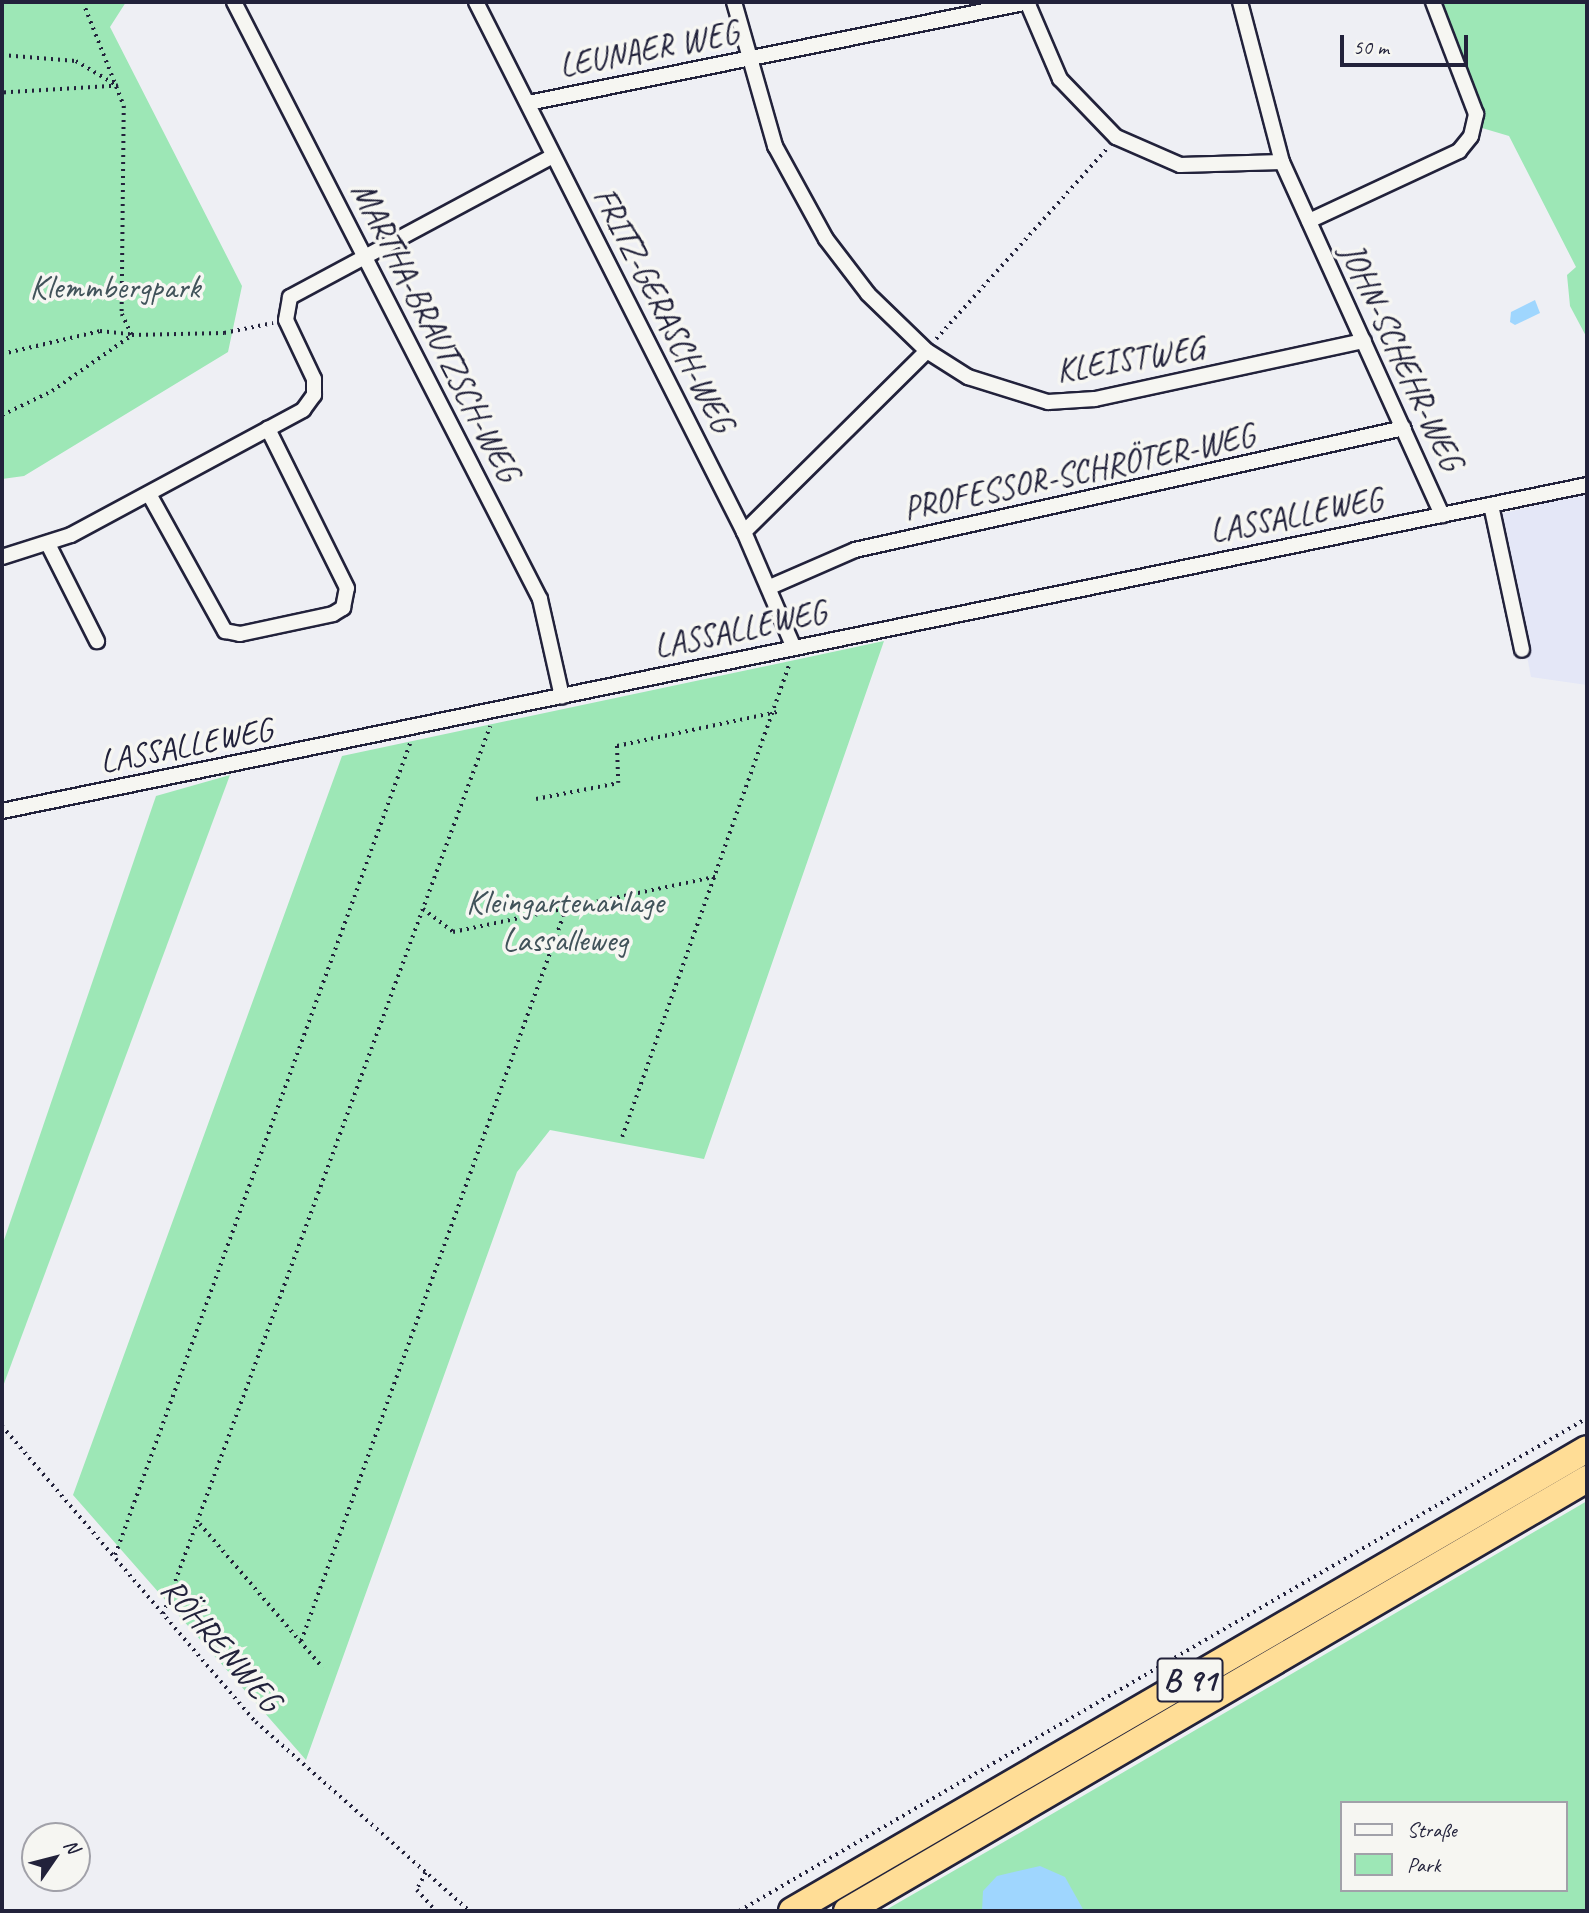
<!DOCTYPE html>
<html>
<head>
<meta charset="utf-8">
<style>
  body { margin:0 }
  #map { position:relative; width:1589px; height:1913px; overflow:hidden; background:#eeeff4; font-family:Caveat,sans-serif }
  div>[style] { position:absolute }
  .built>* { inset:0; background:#e4e7f7 }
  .green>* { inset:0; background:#9de7b6 }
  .water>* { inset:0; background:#9fd6fe }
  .path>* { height:3.5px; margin-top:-1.75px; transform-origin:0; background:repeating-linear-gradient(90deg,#22223b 0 2px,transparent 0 7px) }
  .roads { filter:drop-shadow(2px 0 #22223b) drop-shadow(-2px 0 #22223b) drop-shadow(0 2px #22223b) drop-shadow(0 -2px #22223b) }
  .street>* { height:14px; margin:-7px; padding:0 7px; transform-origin:7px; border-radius:7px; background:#f6f6f2 }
  .highway>* { height:26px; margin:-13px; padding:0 13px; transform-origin:13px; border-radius:13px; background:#ffdd96 }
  span { translate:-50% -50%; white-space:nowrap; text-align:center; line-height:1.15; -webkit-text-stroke:7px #f6f6f2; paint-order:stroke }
  .shield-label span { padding:2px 5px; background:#f6f6f2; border:2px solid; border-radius:5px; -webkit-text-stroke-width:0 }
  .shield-label { font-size:32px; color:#22223b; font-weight:700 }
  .street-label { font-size:33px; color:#22223b }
  .park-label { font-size:33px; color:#41535a }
  .frame { position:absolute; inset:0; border:4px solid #22223b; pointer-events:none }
  .legend { position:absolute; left:1340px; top:1801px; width:228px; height:91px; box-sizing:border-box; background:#f6f6f2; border:2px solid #a1a1a9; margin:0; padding:9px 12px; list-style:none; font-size:21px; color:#22223b }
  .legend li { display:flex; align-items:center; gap:14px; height:35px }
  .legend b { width:35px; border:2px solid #a1a1a9 }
  .north { position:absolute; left:21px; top:1822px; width:70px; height:70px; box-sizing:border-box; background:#f6f6f2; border:2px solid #a1a1a9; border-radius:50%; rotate:55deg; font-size:19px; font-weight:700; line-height:28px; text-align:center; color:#22223b }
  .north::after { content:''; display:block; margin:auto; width:24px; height:32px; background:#22223b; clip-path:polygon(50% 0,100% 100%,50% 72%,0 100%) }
  .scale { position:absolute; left:1340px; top:35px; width:128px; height:32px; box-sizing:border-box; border:4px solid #22223b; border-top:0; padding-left:9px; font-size:21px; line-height:24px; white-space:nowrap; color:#22223b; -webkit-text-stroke:5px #f6f6f2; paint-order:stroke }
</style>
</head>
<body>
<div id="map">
  <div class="built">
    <i style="clip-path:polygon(1587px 493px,1587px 685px,1531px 677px,1500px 514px)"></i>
  </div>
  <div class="green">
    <i style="clip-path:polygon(2px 2px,126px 2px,110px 27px,242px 286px,228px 352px,24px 476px,2px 479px)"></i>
    <i style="clip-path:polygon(1438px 2px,1587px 2px,1587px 338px,1570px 306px,1567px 275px,1576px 267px,1509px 136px,1482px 128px,1469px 72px)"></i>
    <i style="clip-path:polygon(884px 641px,704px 1159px,550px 1130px,517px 1172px,306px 1760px,73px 1495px,342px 756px)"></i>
    <i style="clip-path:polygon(230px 775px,141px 1015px,2px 1389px,2px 1246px,156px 796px)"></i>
    <i style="clip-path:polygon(evenodd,1587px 1501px,1587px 1911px,884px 1911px,1028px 1828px,1587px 1501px,1342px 1803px,1566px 1803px,1566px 1890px,1342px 1890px,1342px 1803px)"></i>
  </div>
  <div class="water">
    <i style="clip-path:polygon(1535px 300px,1540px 313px,1515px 325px,1510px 322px,1511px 312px)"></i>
    <i style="clip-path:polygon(1040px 1866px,1065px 1877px,1084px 1911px,982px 1911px,983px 1891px,997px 1876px)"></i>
  </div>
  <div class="path">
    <i style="left:83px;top:2px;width:112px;rotate:68.5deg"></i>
    <i style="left:124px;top:106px;width:208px;rotate:90.6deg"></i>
    <i style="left:122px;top:314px;width:23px;rotate:65deg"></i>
    <i style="left:2px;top:55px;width:74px;rotate:4.6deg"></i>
    <i style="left:76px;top:61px;width:49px;rotate:30.8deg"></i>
    <i style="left:118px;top:86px;width:116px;rotate:176.5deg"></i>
    <i style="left:936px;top:339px;width:258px;rotate:-48.1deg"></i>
    <i style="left:2px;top:354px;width:101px;rotate:-13.2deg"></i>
    <i style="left:100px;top:331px;width:30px;rotate:6deg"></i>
    <i style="left:2px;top:415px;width:55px;rotate:-25.6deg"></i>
    <i style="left:52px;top:391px;width:98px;rotate:-35deg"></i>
    <i style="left:132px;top:335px;width:92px;rotate:-1.2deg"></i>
    <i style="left:224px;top:333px;width:50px;rotate:-11.5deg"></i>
    <i style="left:536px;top:799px;width:84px;rotate:-11deg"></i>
    <i style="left:618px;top:783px;width:37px;rotate:-92deg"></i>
    <i style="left:617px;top:746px;width:164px;rotate:-12deg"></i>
    <i style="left:423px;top:909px;width:38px;rotate:37deg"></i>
    <i style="left:453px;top:932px;width:271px;rotate:-11.9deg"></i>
    <i style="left:622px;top:1137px;width:501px;rotate:-70.52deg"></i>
    <i style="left:2px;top:1426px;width:390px;rotate:49.4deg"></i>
    <i style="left:256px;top:1722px;width:286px;rotate:41.5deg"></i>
    <i style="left:200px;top:1524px;width:189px;rotate:49.5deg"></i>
    <i style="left:115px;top:1555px;width:864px;rotate:-70.03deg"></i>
    <i style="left:163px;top:1614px;width:946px;rotate:-69.78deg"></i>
    <i style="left:301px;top:1641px;width:779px;rotate:-70.12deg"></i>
    <i style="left:426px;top:1873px;width:19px;rotate:118deg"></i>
    <i style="left:417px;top:1890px;width:28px;rotate:48deg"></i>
    <i style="left:739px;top:1911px;width:981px;rotate:-30.17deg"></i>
  </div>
  <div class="roads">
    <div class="street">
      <i style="left:234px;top:2px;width:671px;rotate:62.86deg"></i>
      <i style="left:540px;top:599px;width:100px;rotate:77.3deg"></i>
      <i style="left:476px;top:2px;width:594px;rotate:63.18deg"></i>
      <i style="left:744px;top:532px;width:124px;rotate:66.7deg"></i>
      <i style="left:734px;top:2px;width:150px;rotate:74.1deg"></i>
      <i style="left:775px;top:146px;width:106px;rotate:61.3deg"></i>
      <i style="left:826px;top:239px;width:69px;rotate:52.6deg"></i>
      <i style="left:868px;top:294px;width:82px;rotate:44deg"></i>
      <i style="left:927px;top:351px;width:49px;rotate:32.4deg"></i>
      <i style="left:968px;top:377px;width:84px;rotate:17.4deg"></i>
      <i style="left:1048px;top:402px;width:47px;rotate:-3.7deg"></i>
      <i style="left:1095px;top:399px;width:275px;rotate:-12.2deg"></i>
      <i style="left:1027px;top:2px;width:84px;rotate:66.8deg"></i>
      <i style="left:1060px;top:79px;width:81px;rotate:46deg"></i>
      <i style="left:1116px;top:137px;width:70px;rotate:23.6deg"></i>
      <i style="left:1180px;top:165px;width:102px;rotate:-1.7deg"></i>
      <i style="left:1240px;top:2px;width:165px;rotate:75.3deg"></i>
      <i style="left:1282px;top:162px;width:388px;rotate:65.6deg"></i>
      <i style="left:528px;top:103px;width:511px;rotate:-11.4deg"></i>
      <i style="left:1309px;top:221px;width:166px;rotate:-25deg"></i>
      <i style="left:1459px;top:151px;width:19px;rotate:-51deg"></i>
      <i style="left:1471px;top:136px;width:23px;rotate:-77deg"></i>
      <i style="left:1476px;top:114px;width:120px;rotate:-111deg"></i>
      <i style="left:149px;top:494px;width:157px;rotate:61deg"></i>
      <i style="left:225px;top:631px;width:15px;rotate:11deg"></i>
      <i style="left:240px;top:634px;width:95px;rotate:-12.1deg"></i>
      <i style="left:333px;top:614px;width:12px;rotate:-31deg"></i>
      <i style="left:343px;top:608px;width:20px;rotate:-79deg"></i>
      <i style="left:347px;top:588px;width:178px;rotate:-116.4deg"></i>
      <i style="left:1491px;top:505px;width:148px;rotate:77.9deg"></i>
      <i style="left:744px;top:532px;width:257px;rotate:-44.7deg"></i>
      <i style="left:48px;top:544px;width:109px;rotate:63.2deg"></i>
      <i style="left:2px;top:557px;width:72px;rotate:-17.7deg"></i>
      <i style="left:71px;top:535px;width:264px;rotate:-28.3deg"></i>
      <i style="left:303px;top:410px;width:19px;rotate:-54deg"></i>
      <i style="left:314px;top:395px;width:16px;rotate:-90deg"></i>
      <i style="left:314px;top:379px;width:65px;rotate:-115.4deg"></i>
      <i style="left:286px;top:320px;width:23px;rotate:-80deg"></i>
      <i style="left:290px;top:297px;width:298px;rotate:-28.2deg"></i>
      <i style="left:770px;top:587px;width:93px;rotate:-23.5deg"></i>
      <i style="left:855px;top:550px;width:562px;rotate:-12.53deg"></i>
      <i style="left:2px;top:811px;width:1618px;rotate:-11.62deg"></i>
    </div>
    <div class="highway">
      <i style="left:792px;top:1911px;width:919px;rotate:-30.16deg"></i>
      <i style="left:847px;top:1911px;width:857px;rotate:-30.28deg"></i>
    </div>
  </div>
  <div class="shield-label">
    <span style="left:1190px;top:1680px">B 91</span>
  </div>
  <div class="street-label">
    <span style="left:649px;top:50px;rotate:-11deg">LEUNAER WEG</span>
    <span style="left:663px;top:310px;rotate:63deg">FRITZ-GERASCH-WEG</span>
    <span style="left:435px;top:332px;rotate:63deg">MARTHA-BRAUTZSCH-WEG</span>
    <span style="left:1401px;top:357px;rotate:65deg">JOHN-SCHEHR-WEG</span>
    <span style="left:1130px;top:360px;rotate:-9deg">KLEISTWEG</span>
    <span style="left:1079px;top:473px;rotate:-12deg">PROFESSOR-SCHRÖTER-WEG</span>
    <span style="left:1296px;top:516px;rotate:-11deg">LASSALLEWEG</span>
    <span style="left:740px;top:630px;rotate:-12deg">LASSALLEWEG</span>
    <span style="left:186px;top:746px;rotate:-11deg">LASSALLEWEG</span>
    <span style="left:221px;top:1645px;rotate:49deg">RÖHRENWEG</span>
  </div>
  <div class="park-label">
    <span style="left:115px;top:288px">Klemmbergpark</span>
    <span style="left:565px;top:922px">Kleingartenanlage<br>Lassalleweg</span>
  </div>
  <div class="frame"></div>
  <ul class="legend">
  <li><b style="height:9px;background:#f6f6f2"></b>Straße</li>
  <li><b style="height:19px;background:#9de7b6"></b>Park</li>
  </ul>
  <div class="north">N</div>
  <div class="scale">50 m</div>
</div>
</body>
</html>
